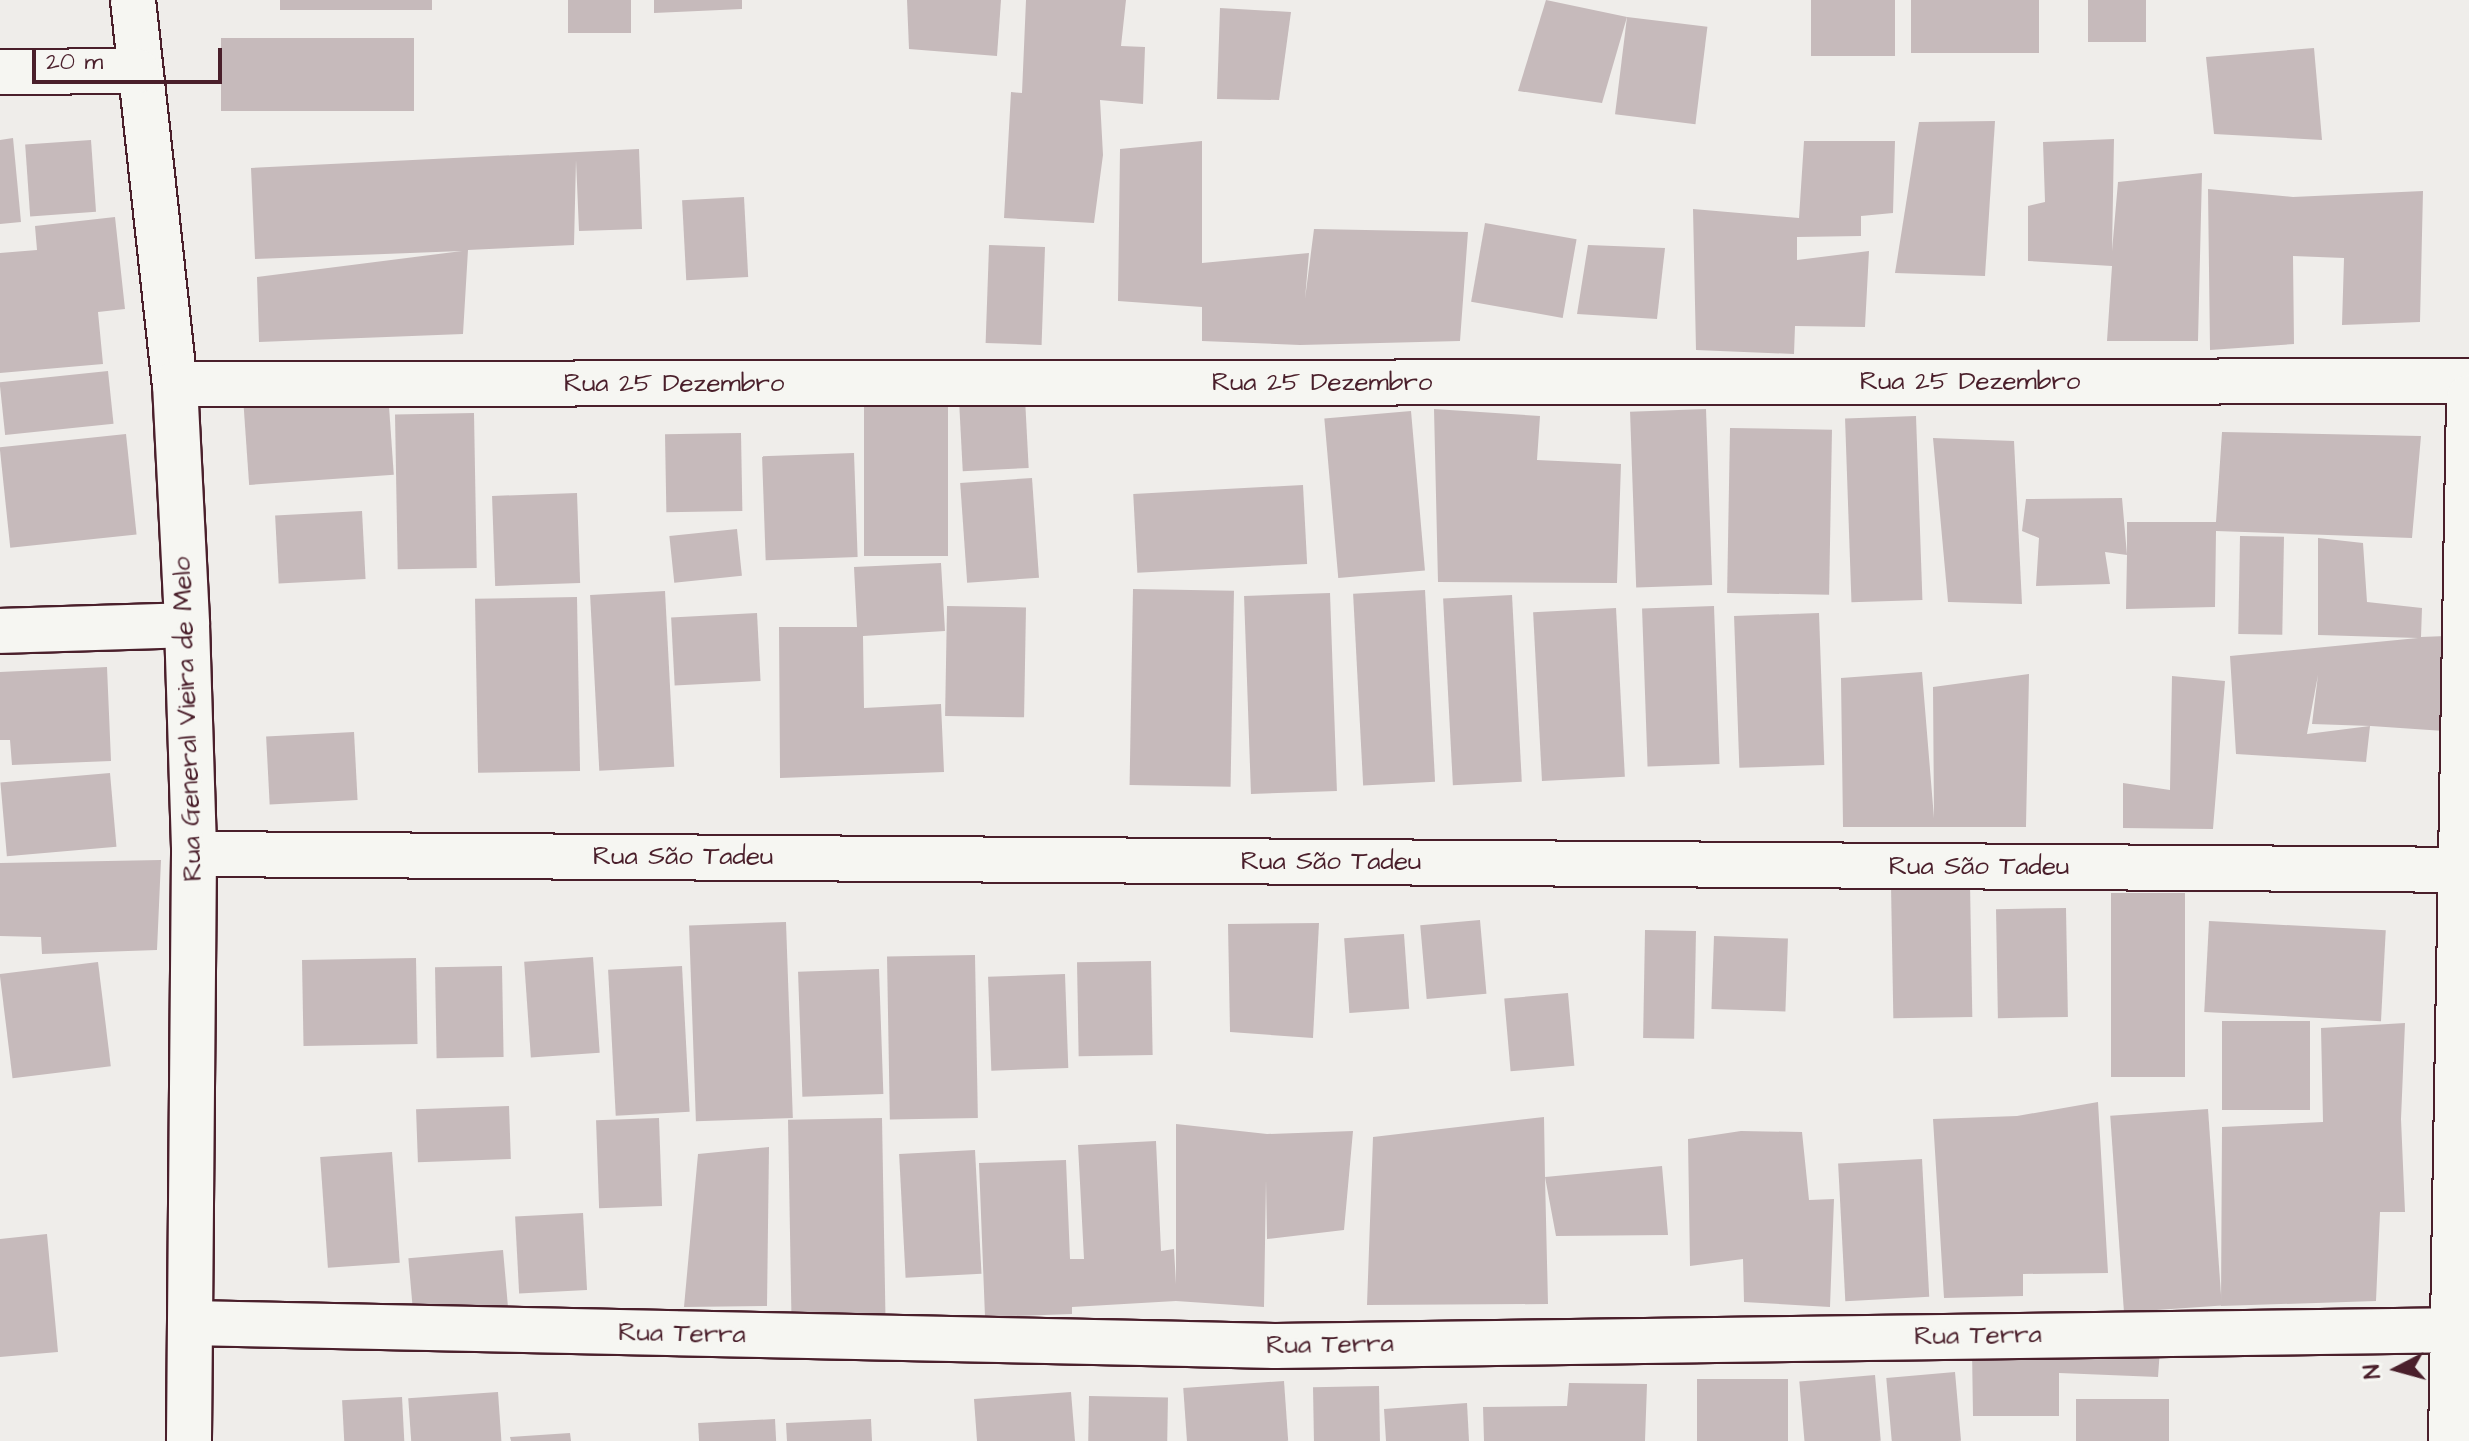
<!DOCTYPE html>
<html>
<head>
<meta charset="utf-8">
<style>
  body { margin:0 }
  #map { position:relative; width:2469px; height:1441px; overflow:hidden; background:#efedea; font-family:"Architects Daughter",sans-serif }
  div>[style] { position:absolute }
  .building>* { inset:0; background:#c6babb; transform-origin:0 0 }
  .roads { filter:drop-shadow(2px 0 #4a1f2b) drop-shadow(-2px 0 #4a1f2b) drop-shadow(0 2px #4a1f2b) drop-shadow(0 -2px #4a1f2b) }
  .street>* { height:44px; margin:-22px; padding:0 22px; transform-origin:22px; border-radius:22px; background:#f6f6f2 }
  .secondary>* { height:44px; margin:-22px; padding:0 22px; transform-origin:22px; border-radius:22px; background:#f6f6f2 }
  span { translate:-50% -50%; white-space:nowrap; text-align:center; line-height:1.15; -webkit-text-stroke:6px #f6f6f2; paint-order:stroke }
  .street-label { font-size:26px; color:#4a1f2b }
  .north { position:absolute; left:2357px; top:1329px; width:80px; height:80px; -webkit-text-stroke:6px #f6f6f2; paint-order:stroke; rotate:264deg; font-size:22px; font-weight:700; line-height:32px; text-align:center; color:#4a1f2b }
  .north::after { content:''; display:block; margin:auto; width:28px; height:36px; background:#4a1f2b; clip-path:polygon(50% 0,100% 100%,50% 72%,0 100%) }
  .scale { position:absolute; left:32px; top:48px; width:190px; height:36px; box-sizing:border-box; border:4px solid #4a1f2b; border-top:0; padding-left:10px; font-size:24px; line-height:28px; white-space:nowrap; color:#4a1f2b; -webkit-text-stroke:6px #f6f6f2; paint-order:stroke }
</style>
</head>
<body>
<div id="map">
  <div class="building">
    <i style="left:280px;top:0;width:152px;height:10px"></i>
    <i style="left:568px;top:0;width:63px;height:33px"></i>
    <i style="clip-path:polygon(654px 0,742px 0,742px 9px,654px 13px)"></i>
    <i style="clip-path:polygon(907px 0,1001px 0,997px 56px,909px 49px)"></i>
    <i style="clip-path:polygon(1026px 0,1126px 0,1121px 46px,1145px 47px,1143px 104px,1100px 100px,1103px 155px,1094px 223px,1004px 218px,1011px 92px,1022px 93px)"></i>
    <i style="clip-path:polygon(1546px 0,1627px 17px,1602px 103px,1518px 91px)"></i>
    <i style="left:1811px;top:0;width:84px;height:56px"></i>
    <i style="left:1911px;top:0;width:128px;height:53px"></i>
    <i style="left:2088px;top:0;width:58px;height:42px"></i>
    <i style="clip-path:polygon(1220px 8px,1291px 12px,1279px 100px,1217px 99px)"></i>
    <i style="left:1627px;top:17px;width:81px;height:98px;rotate:7deg"></i>
    <i style="left:414px;top:38px;width:73px;height:193px;rotate:90deg"></i>
    <i style="clip-path:polygon(2314px 48px,2322px 140px,2214px 134px,2206px 57px)"></i>
    <i style="clip-path:polygon(1995px 121px,1985px 276px,1895px 273px,1919px 122px)"></i>
    <i style="clip-path:polygon(13px 138px,21px 222px,0 224px,0 140px)"></i>
    <i style="clip-path:polygon(2114px 139px,2112px 251px,2118px 182px,2202px 173px,2198px 341px,2107px 341px,2112px 266px,2028px 261px,2028px 206px,2045px 202px,2043px 142px)"></i>
    <i style="left:91px;top:140px;width:72px;height:66px;rotate:86deg"></i>
    <i style="clip-path:polygon(1202px 141px,1202px 263px,1309px 253px,1305px 299px,1314px 229px,1468px 232px,1460px 341px,1300px 345px,1202px 341px,1202px 307px,1118px 301px,1120px 149px)"></i>
    <i style="clip-path:polygon(1804px 141px,1895px 141px,1893px 213px,1861px 216px,1861px 236px,1797px 237px,1797px 260px,1869px 251px,1865px 327px,1795px 326px,1794px 354px,1696px 350px,1693px 209px,1799px 218px)"></i>
    <i style="clip-path:polygon(639px 149px,642px 229px,579px 231px,576px 160px,574px 245px,468px 250px,463px 334px,259px 342px,257px 277px,462px 251px,255px 259px,251px 168px)"></i>
    <i style="clip-path:polygon(2208px 189px,2293px 197px,2423px 191px,2420px 322px,2342px 325px,2344px 258px,2293px 256px,2294px 344px,2210px 350px)"></i>
    <i style="left:744px;top:197px;width:80px;height:62px;rotate:87deg"></i>
    <i style="clip-path:polygon(115px 217px,125px 309px,98px 312px,103px 364px,0 373px,0 253px,37px 250px,35px 226px)"></i>
    <i style="left:1485px;top:223px;width:93px;height:80px;rotate:10deg"></i>
    <i style="clip-path:polygon(1588px 245px,1665px 248px,1657px 319px,1577px 314px)"></i>
    <i style="left:1045px;top:247px;width:98px;height:56px;rotate:92deg"></i>
    <i style="left:108px;top:371px;width:53px;height:109px;rotate:84deg"></i>
    <i style="left:388px;top:392px;width:83px;height:145px;rotate:86deg"></i>
    <i style="left:1025px;top:398px;width:70px;height:66px;rotate:87deg"></i>
    <i style="left:948px;top:406px;width:150px;height:84px;rotate:90deg"></i>
    <i style="clip-path:polygon(1434px 409px,1540px 416px,1537px 460px,1621px 464px,1617px 583px,1438px 582px)"></i>
    <i style="left:1706px;top:409px;width:176px;height:76px;rotate:88deg"></i>
    <i style="left:1411px;top:411px;width:160px;height:87px;rotate:85deg"></i>
    <i style="left:474px;top:413px;width:155px;height:79px;rotate:89deg"></i>
    <i style="left:1916px;top:416px;width:184px;height:71px;rotate:88deg"></i>
    <i style="left:1730px;top:428px;width:102px;height:165px;rotate:1deg"></i>
    <i style="clip-path:polygon(2222px 432px,2421px 436px,2412px 538px,2216px 531px,2215px 607px,2126px 609px,2127px 555px,2105px 552px,2110px 584px,2036px 586px,2039px 538px,2022px 531px,2026px 499px,2122px 498px,2127px 555px,2127px 522px,2216px 522px)"></i>
    <i style="left:741px;top:433px;width:78px;height:76px;rotate:89deg"></i>
    <i style="left:126px;top:434px;width:101px;height:127px;rotate:84deg"></i>
    <i style="clip-path:polygon(1933px 438px,2014px 441px,2022px 604px,1948px 602px)"></i>
    <i style="left:854px;top:453px;width:104px;height:92px;rotate:88deg"></i>
    <i style="left:1032px;top:478px;width:100px;height:72px;rotate:86deg"></i>
    <i style="left:1303px;top:485px;width:79px;height:170px;rotate:87deg"></i>
    <i style="left:577px;top:493px;width:90px;height:85px;rotate:88deg"></i>
    <i style="left:362px;top:511px;width:68px;height:87px;rotate:87deg"></i>
    <i style="left:737px;top:529px;width:47px;height:68px;rotate:84deg"></i>
    <i style="left:2240px;top:536px;width:44px;height:98px;rotate:1deg"></i>
    <i style="clip-path:polygon(2318px 538px,2363px 543px,2367px 602px,2422px 608px,2421px 637px,2446px 636px,2444px 731px,2371px 726px,2312px 724px,2318px 675px,2307px 734px,2370px 726px,2366px 762px,2236px 754px,2230px 656px,2418px 638px,2318px 635px)"></i>
    <i style="clip-path:polygon(941px 563px,945px 631px,863px 636px,864px 708px,941px 704px,944px 772px,780px 778px,779px 627px,857px 627px,854px 567px)"></i>
    <i style="left:1133px;top:589px;width:101px;height:196px;rotate:1deg"></i>
    <i style="left:1425px;top:590px;width:192px;height:72px;rotate:87deg"></i>
    <i style="left:665px;top:591px;width:176px;height:75px;rotate:87deg"></i>
    <i style="left:1330px;top:593px;width:198px;height:86px;rotate:88deg"></i>
    <i style="left:1512px;top:595px;width:187px;height:69px;rotate:87deg"></i>
    <i style="left:577px;top:597px;width:174px;height:102px;rotate:89deg"></i>
    <i style="left:947px;top:606px;width:79px;height:110px;rotate:1deg"></i>
    <i style="left:1714px;top:606px;width:158px;height:72px;rotate:88deg"></i>
    <i style="left:1616px;top:608px;width:169px;height:83px;rotate:87deg"></i>
    <i style="left:757px;top:613px;width:68px;height:86px;rotate:87deg"></i>
    <i style="left:1819px;top:613px;width:152px;height:85px;rotate:88deg"></i>
    <i style="clip-path:polygon(107px 667px,111px 761px,12px 765px,10px 740px,0 740px,0 672px)"></i>
    <i style="clip-path:polygon(1922px 672px,1934px 818px,1933px 687px,2029px 674px,2026px 827px,1843px 827px,1841px 678px)"></i>
    <i style="clip-path:polygon(2172px 676px,2225px 681px,2213px 829px,2123px 828px,2123px 783px,2170px 790px)"></i>
    <i style="left:354px;top:732px;width:68px;height:88px;rotate:87deg"></i>
    <i style="left:110px;top:773px;width:74px;height:110px;rotate:85deg"></i>
    <i style="clip-path:polygon(161px 860px,157px 950px,42px 954px,41px 937px,0 936px,0 863px)"></i>
    <i style="left:1970px;top:884px;width:133px;height:79px;rotate:89deg"></i>
    <i style="left:2111px;top:893px;width:74px;height:184px"></i>
    <i style="left:2066px;top:908px;width:109px;height:70px;rotate:89deg"></i>
    <i style="left:1480px;top:920px;width:74px;height:60px;rotate:85deg"></i>
    <i style="left:2209px;top:921px;width:177px;height:91px;rotate:3deg"></i>
    <i style="left:786px;top:922px;width:196px;height:97px;rotate:88deg"></i>
    <i style="clip-path:polygon(1319px 923px,1313px 1038px,1230px 1032px,1228px 924px)"></i>
    <i style="left:1645px;top:930px;width:51px;height:108px;rotate:1deg"></i>
    <i style="left:1404px;top:934px;width:75px;height:60px;rotate:86deg"></i>
    <i style="left:1714px;top:936px;width:74px;height:73px;rotate:2deg"></i>
    <i style="left:975px;top:955px;width:163px;height:88px;rotate:89deg"></i>
    <i style="left:593px;top:957px;width:96px;height:69px;rotate:86deg"></i>
    <i style="left:416px;top:958px;width:86px;height:114px;rotate:89deg"></i>
    <i style="left:1151px;top:961px;width:94px;height:74px;rotate:89deg"></i>
    <i style="left:98px;top:962px;width:105px;height:99px;rotate:83deg"></i>
    <i style="left:502px;top:966px;width:91px;height:67px;rotate:89deg"></i>
    <i style="left:682px;top:966px;width:146px;height:74px;rotate:87deg"></i>
    <i style="left:879px;top:969px;width:125px;height:81px;rotate:88deg"></i>
    <i style="left:1065px;top:974px;width:94px;height:77px;rotate:88deg"></i>
    <i style="left:1568px;top:993px;width:73px;height:64px;rotate:85deg"></i>
    <i style="left:2222px;top:1021px;width:88px;height:89px"></i>
    <i style="clip-path:polygon(2405px 1023px,2401px 1119px,2405px 1212px,2380px 1212px,2376px 1301px,2221px 1306px,2222px 1127px,2323px 1122px,2321px 1028px)"></i>
    <i style="clip-path:polygon(2098px 1102px,2108px 1273px,2023px 1274px,2023px 1296px,1944px 1298px,1933px 1119px,2017px 1116px)"></i>
    <i style="left:509px;top:1106px;width:53px;height:93px;rotate:88deg"></i>
    <i style="left:2208px;top:1109px;width:197px;height:98px;rotate:86deg"></i>
    <i style="clip-path:polygon(1544px 1117px,1545px 1177px,1662px 1166px,1668px 1235px,1556px 1236px,1545px 1177px,1548px 1304px,1367px 1305px,1373px 1137px)"></i>
    <i style="left:659px;top:1118px;width:88px;height:63px;rotate:88deg"></i>
    <i style="left:882px;top:1118px;width:197px;height:94px;rotate:89deg"></i>
    <i style="clip-path:polygon(1176px 1124px,1267px 1134px,1353px 1131px,1344px 1230px,1267px 1239px,1266px 1180px,1264px 1307px,1176px 1301px,1072px 1307px,1072px 1314px,985px 1317px,979px 1163px,1066px 1160px,1070px 1259px,1084px 1259px,1078px 1145px,1156px 1141px,1161px 1251px,1174px 1249px,1176px 1284px)"></i>
    <i style="clip-path:polygon(1741px 1131px,1802px 1132px,1809px 1200px,1834px 1199px,1830px 1307px,1744px 1302px,1743px 1259px,1690px 1266px,1688px 1139px)"></i>
    <i style="clip-path:polygon(769px 1147px,767px 1306px,684px 1307px,698px 1154px)"></i>
    <i style="left:975px;top:1150px;width:124px;height:76px;rotate:87deg"></i>
    <i style="left:392px;top:1152px;width:111px;height:72px;rotate:86deg"></i>
    <i style="left:1922px;top:1159px;width:138px;height:84px;rotate:87deg"></i>
    <i style="left:583px;top:1213px;width:77px;height:68px;rotate:87deg"></i>
    <i style="clip-path:polygon(47px 1234px,58px 1352px,0 1357px,0 1239px)"></i>
    <i style="left:503px;top:1250px;width:61px;height:95px;rotate:85deg"></i>
    <i style="clip-path:polygon(1972px 1349px,2160px 1349px,2158px 1377px,2059px 1373px,2059px 1416px,1973px 1416px)"></i>
    <i style="left:1955px;top:1372px;width:69px;height:69px;rotate:85deg"></i>
    <i style="left:1875px;top:1375px;width:66px;height:76px;rotate:85deg"></i>
    <i style="left:1788px;top:1379px;width:62px;height:91px;rotate:90deg"></i>
    <i style="left:1284px;top:1381px;width:60px;height:101px;rotate:86deg"></i>
    <i style="clip-path:polygon(1569px 1383px,1647px 1384px,1645px 1441px,1484px 1441px,1483px 1407px,1567px 1406px)"></i>
    <i style="left:1379px;top:1386px;width:55px;height:66px;rotate:89deg"></i>
    <i style="left:498px;top:1392px;width:49px;height:90px;rotate:86deg"></i>
    <i style="clip-path:polygon(1071px 1392px,1075px 1441px,977px 1441px,974px 1399px)"></i>
    <i style="left:1089px;top:1396px;width:79px;height:45px;rotate:1deg"></i>
    <i style="left:402px;top:1397px;width:44px;height:60px;rotate:87deg"></i>
    <i style="left:2076px;top:1399px;width:93px;height:42px"></i>
    <i style="clip-path:polygon(1467px 1403px,1469px 1441px,1386px 1441px,1384px 1409px)"></i>
    <i style="left:775px;top:1419px;width:22px;height:77px;rotate:87deg"></i>
    <i style="clip-path:polygon(871px 1419px,872px 1441px,787px 1441px,786px 1423px)"></i>
    <i style="clip-path:polygon(570px 1433px,571px 1441px,511px 1441px,510px 1437px)"></i>
  </div>
  <div class="roads">
    <div class="street">
      <i style="left:133px;top:0;width:386px;rotate:83.8deg"></i>
      <i style="left:175px;top:384px;width:241px;rotate:87.1deg"></i>
      <i style="left:187px;top:625px;width:229px;rotate:88.2deg"></i>
      <i style="left:194px;top:854px;width:587px;rotate:90.49deg"></i>
      <i style="left:0;top:72px;width:137px;rotate:-0.4deg"></i>
      <i style="left:175px;top:384px;width:2294px;rotate:-0.07deg"></i>
      <i style="left:0;top:631px;width:187px;rotate:-1.8deg"></i>
      <i style="left:194px;top:854px;width:2275px;rotate:0.4deg"></i>
      <i style="left:190px;top:1323px;width:1085px;rotate:1.21deg"></i>
      <i style="left:1275px;top:1346px;width:1194px;rotate:-0.77deg"></i>
    </div>
    <div class="secondary">
      <i style="left:2451px;top:1441px;width:1044px;rotate:-89.01deg"></i>
    </div>
  </div>
  <div class="street-label">
    <span style="left:1970px;top:382px">Rua 25 Dezembro</span>
    <span style="left:1322px;top:383px">Rua 25 Dezembro</span>
    <span style="left:674px;top:384px">Rua 25 Dezembro</span>
    <span style="left:188px;top:719px;rotate:-92deg">Rua General Vieira de Melo</span>
    <span style="left:683px;top:857px">Rua São Tadeu</span>
    <span style="left:1331px;top:862px">Rua São Tadeu</span>
    <span style="left:1979px;top:867px">Rua São Tadeu</span>
    <span style="left:682px;top:1334px;rotate:1deg">Rua Terra</span>
    <span style="left:1978px;top:1336px;rotate:-1deg">Rua Terra</span>
    <span style="left:1330px;top:1345px;rotate:-1deg">Rua Terra</span>
  </div>
  <div class="north">N</div>
  <div class="scale">20 m</div>
</div>
</body>
</html>
